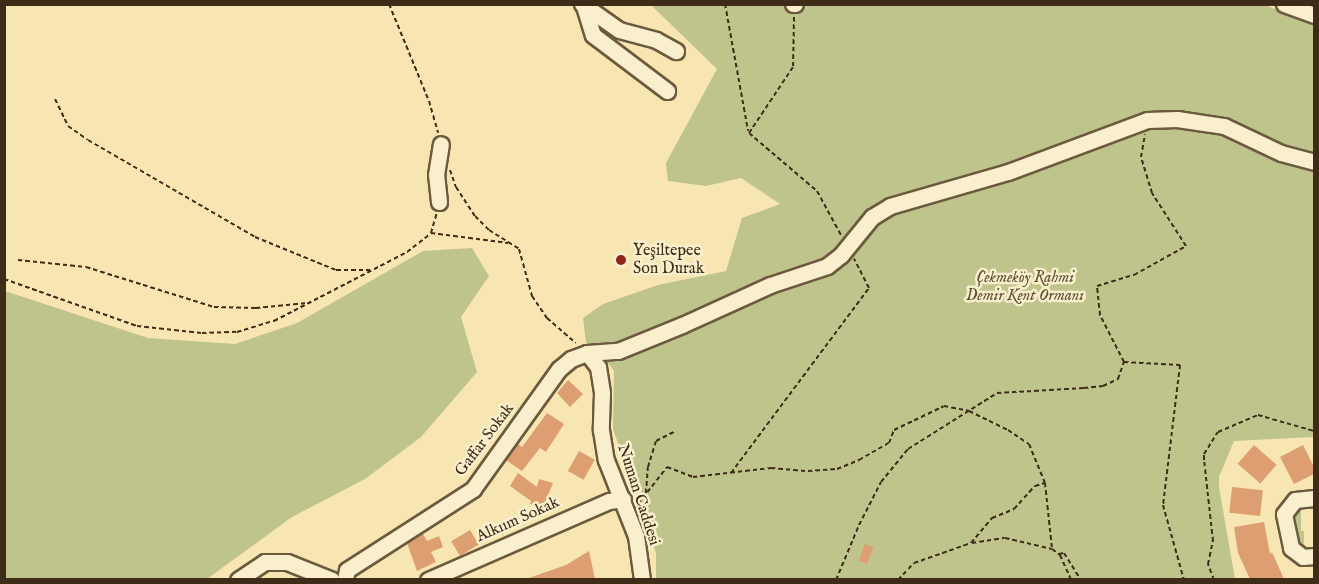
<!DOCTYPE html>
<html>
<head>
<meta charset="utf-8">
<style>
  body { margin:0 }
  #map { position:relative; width:1319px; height:584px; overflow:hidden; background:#f8e6b2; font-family:"IM FELL English",serif }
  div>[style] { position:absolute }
  .green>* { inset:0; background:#bec48c }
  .building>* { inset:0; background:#dd9f71; transform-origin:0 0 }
  .path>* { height:2px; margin-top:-1px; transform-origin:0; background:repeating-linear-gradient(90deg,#3e2c18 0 4.5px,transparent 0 7.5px) }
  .roads { filter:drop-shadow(2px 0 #6c5a3e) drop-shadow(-2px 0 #6c5a3e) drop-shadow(0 2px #6c5a3e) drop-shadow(0 -2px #6c5a3e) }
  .minor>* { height:15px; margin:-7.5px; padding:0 7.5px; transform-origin:7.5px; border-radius:7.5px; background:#faefcd }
  .dots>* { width:16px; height:16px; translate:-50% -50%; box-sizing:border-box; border:3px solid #faefcd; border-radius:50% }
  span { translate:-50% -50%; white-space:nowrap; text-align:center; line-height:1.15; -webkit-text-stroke:5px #faefcd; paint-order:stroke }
  .poi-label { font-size:16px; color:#3e2c18 }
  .left { translate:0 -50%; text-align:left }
  .park-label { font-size:16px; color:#5e5235; font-style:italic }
  .street-label { font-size:16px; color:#3e2c18 }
  .frame { position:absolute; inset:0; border:6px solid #3e2c18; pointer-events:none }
</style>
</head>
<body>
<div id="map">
  <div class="green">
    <i style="clip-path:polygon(1262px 4px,1314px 24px,1314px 437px,1234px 441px,1219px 477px,1219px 487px,1235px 579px,656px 579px,656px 553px,613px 429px,614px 371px,596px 347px,586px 343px,583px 318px,603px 304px,658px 285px,726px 271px,742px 218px,780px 204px,741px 178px,706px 186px,668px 181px,666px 163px,717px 69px,651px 5px)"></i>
    <i style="clip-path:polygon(472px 248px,489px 276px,461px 317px,477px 372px,421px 437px,365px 479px,292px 517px,207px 579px,5px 579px,5px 291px,148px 338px,235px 344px,297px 323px,423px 251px)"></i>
    <i style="clip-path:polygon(1301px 503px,1301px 531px,1304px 531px,1304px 552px,1297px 546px,1289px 523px,1295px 504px)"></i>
  </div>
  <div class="building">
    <i style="clip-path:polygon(568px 380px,583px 394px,570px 407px,557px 393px)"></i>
    <i style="clip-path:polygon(547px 413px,564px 424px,546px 452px,540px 448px,522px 471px,506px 460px,518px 444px,522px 447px)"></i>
    <i style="left:1254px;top:445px;width:30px;height:25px;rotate:41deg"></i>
    <i style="clip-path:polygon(1303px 445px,1314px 467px,1314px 474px,1294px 484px,1280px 457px)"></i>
    <i style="left:579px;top:451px;width:18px;height:23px;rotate:29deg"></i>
    <i style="clip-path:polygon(518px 473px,537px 487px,539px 479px,553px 483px,543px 507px,530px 504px,531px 501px,510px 486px)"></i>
    <i style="left:1232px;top:487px;width:31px;height:26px;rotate:6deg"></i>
    <i style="clip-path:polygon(1264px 522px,1270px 554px,1272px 552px,1284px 579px,1250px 579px,1238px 553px,1234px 527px)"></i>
    <i style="left:470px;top:530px;width:17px;height:22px;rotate:59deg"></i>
    <i style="clip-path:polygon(423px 534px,427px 541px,439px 536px,443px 547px,431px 552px,436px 562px,417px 571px,407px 543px)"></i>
    <i style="left:865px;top:544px;width:9px;height:18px;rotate:21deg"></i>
    <i style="clip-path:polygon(589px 551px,595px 579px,526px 579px,566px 565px)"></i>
  </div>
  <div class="path">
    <i style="left:389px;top:4px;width:105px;rotate:67.6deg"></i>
    <i style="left:429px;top:101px;width:33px;rotate:74deg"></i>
    <i style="left:725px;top:4px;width:129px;rotate:79.7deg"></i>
    <i style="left:794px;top:17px;width:50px;rotate:91.1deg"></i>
    <i style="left:793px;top:67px;width:79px;rotate:123.7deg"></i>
    <i style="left:749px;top:133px;width:89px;rotate:40.5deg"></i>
    <i style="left:817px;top:191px;width:50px;rotate:61.4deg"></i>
    <i style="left:55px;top:99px;width:30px;rotate:64deg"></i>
    <i style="left:68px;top:126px;width:24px;rotate:35deg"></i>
    <i style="left:88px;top:140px;width:193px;rotate:30.1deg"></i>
    <i style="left:255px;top:237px;width:87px;rotate:22.2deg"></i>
    <i style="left:336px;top:270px;width:34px"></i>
    <i style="left:450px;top:170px;width:18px;rotate:71deg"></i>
    <i style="left:456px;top:187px;width:35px;rotate:57deg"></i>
    <i style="left:475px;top:216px;width:20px;rotate:45deg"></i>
    <i style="left:489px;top:230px;width:36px;rotate:32deg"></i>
    <i style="left:519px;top:249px;width:49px;rotate:74.5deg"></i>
    <i style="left:532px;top:296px;width:27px;rotate:56deg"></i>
    <i style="left:547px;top:318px;width:38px;rotate:41deg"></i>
    <i style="left:431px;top:233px;width:78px;rotate:7.4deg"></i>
    <i style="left:18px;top:260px;width:68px;rotate:5.9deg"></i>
    <i style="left:86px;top:267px;width:134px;rotate:17.4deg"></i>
    <i style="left:214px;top:307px;width:42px;rotate:1.4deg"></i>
    <i style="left:256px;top:308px;width:51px;rotate:-5.6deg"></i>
    <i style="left:4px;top:279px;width:141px;rotate:19.5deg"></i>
    <i style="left:137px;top:326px;width:65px;rotate:6.1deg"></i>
    <i style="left:202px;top:333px;width:35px;rotate:-2deg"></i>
    <i style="left:237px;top:332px;width:39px;rotate:-17deg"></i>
    <i style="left:274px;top:321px;width:150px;rotate:-27.4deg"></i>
    <i style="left:407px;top:252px;width:31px;rotate:-38deg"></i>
    <i style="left:431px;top:233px;width:22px;rotate:-74deg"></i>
    <i style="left:1124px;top:362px;width:56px;rotate:3.1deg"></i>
    <i style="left:1180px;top:365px;width:141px;rotate:96.9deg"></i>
    <i style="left:1163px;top:505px;width:78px;rotate:74.4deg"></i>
    <i style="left:731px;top:473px;width:231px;rotate:-53.3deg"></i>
    <i style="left:869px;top:288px;width:33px;rotate:-117deg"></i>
    <i style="left:646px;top:493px;width:26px;rotate:-86deg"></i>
    <i style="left:648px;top:467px;width:27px;rotate:-73deg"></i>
    <i style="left:656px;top:441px;width:22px;rotate:-27deg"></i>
    <i style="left:638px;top:504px;width:47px;rotate:-51.9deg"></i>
    <i style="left:667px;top:467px;width:28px;rotate:21deg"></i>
    <i style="left:693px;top:477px;width:79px;rotate:-6.6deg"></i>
    <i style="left:771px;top:468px;width:37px;rotate:5deg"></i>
    <i style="left:808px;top:471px;width:29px;rotate:-4deg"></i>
    <i style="left:837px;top:469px;width:24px;rotate:-22deg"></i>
    <i style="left:859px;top:460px;width:34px;rotate:-30deg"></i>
    <i style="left:889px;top:443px;width:14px;rotate:-69deg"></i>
    <i style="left:894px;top:430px;width:55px;rotate:-25.6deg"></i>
    <i style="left:944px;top:406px;width:25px;rotate:11deg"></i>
    <i style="left:969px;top:411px;width:43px;rotate:26deg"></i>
    <i style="left:1008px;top:430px;width:25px;rotate:34deg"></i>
    <i style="left:1029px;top:444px;width:42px;rotate:67.7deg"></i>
    <i style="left:1045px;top:483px;width:66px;rotate:83.9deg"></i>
    <i style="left:1052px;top:549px;width:10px;rotate:37deg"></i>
    <i style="left:1060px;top:555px;width:27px;rotate:66deg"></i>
    <i style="left:972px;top:543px;width:33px;rotate:-9deg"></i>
    <i style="left:1005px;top:538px;width:48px;rotate:13.2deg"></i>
    <i style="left:1059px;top:554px;width:5px;rotate:-11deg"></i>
    <i style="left:1064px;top:553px;width:32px;rotate:58deg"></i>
    <i style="left:836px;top:580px;width:60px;rotate:-67.3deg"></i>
    <i style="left:859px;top:525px;width:48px;rotate:-62.9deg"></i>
    <i style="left:881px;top:482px;width:43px;rotate:-50.7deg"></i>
    <i style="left:908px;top:449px;width:105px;rotate:-32.2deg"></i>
    <i style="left:997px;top:393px;width:87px;rotate:-3.3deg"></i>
    <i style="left:1084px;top:388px;width:19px;rotate:-6deg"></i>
    <i style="left:1103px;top:386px;width:17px;rotate:-25deg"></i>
    <i style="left:1118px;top:379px;width:18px;rotate:-71deg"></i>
    <i style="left:1124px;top:362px;width:53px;rotate:-117.1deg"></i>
    <i style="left:1100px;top:315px;width:29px;rotate:-96deg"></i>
    <i style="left:1097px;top:286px;width:39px;rotate:-17deg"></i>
    <i style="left:1134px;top:275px;width:60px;rotate:-29.1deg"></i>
    <i style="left:1186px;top:246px;width:63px;rotate:-122.7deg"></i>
    <i style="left:1152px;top:193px;width:38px;rotate:-107deg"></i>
    <i style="left:1141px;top:157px;width:23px;rotate:-80deg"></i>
    <i style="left:898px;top:580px;width:23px;rotate:-47deg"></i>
    <i style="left:914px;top:563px;width:60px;rotate:-19.3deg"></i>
    <i style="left:971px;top:543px;width:33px;rotate:-50deg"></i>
    <i style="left:992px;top:518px;width:24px;rotate:-22deg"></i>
    <i style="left:1014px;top:509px;width:31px;rotate:-48deg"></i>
    <i style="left:1035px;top:486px;width:10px;rotate:-17deg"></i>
    <i style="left:1214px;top:580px;width:17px;rotate:-111deg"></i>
    <i style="left:1208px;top:564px;width:24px;rotate:-78deg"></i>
    <i style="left:1213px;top:541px;width:81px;rotate:-96.3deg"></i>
    <i style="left:1204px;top:460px;width:6px;rotate:-90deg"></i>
    <i style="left:1204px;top:454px;width:26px;rotate:-58deg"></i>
    <i style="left:1218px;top:432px;width:43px;rotate:-23deg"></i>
    <i style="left:1258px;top:415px;width:58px;rotate:15.9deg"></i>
  </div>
  <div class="roads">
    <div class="minor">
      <i style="left:582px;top:4px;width:45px;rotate:35.1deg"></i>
      <i style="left:619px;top:30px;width:38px;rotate:15deg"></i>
      <i style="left:656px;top:40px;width:23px;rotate:29deg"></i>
      <i style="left:793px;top:4px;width:2px"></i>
      <i style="left:1284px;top:4px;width:32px;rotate:20deg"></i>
      <i style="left:584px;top:6px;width:30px;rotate:73deg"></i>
      <i style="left:593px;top:35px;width:93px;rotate:37.1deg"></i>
      <i style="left:439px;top:202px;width:27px;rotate:-96deg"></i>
      <i style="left:436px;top:175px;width:31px;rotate:-81deg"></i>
      <i style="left:587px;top:353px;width:18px;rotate:52deg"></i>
      <i style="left:598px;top:367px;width:26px;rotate:81deg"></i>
      <i style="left:602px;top:393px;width:37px;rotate:92deg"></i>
      <i style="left:601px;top:430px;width:30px;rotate:81deg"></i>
      <i style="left:606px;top:460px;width:82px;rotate:68.5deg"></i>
      <i style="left:636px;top:536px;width:44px;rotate:82.2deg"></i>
      <i style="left:1314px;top:498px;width:19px;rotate:174deg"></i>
      <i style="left:1295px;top:500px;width:18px;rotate:128deg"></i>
      <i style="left:1284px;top:514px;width:35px;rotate:78deg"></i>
      <i style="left:1291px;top:548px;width:15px;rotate:37deg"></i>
      <i style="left:1303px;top:557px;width:11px;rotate:-5deg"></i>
      <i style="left:238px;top:580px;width:32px;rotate:-34deg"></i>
      <i style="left:265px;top:562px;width:22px"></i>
      <i style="left:287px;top:562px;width:48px;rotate:21.8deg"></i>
      <i style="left:345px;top:580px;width:10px;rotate:-79deg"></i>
      <i style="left:347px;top:570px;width:150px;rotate:-32.7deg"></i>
      <i style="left:473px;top:489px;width:148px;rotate:-54.4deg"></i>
      <i style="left:559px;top:369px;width:16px;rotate:-40deg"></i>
      <i style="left:571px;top:359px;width:17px;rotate:-21deg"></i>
      <i style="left:587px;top:353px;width:31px;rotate:-4deg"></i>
      <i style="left:618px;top:351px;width:69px;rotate:-22.1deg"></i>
      <i style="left:682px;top:325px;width:97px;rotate:-24.4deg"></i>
      <i style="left:770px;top:285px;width:60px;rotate:-18.4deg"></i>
      <i style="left:827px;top:266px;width:18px;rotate:-38deg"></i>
      <i style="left:841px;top:255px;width:49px;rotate:-50.8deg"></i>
      <i style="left:872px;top:217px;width:21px;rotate:-31deg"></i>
      <i style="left:890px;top:206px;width:123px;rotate:-16.1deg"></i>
      <i style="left:1008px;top:172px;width:148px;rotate:-20.5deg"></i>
      <i style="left:1147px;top:120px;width:30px;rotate:-2deg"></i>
      <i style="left:1177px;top:119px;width:48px;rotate:8.5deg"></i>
      <i style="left:1224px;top:126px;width:63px;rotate:25.3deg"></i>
      <i style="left:1281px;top:153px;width:34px;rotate:15deg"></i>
      <i style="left:428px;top:580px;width:197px;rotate:-23.6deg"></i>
      <i style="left:609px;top:501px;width:14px;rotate:-8deg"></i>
    </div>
  </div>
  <div class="dots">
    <i style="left:621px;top:260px;background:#8f2418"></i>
  </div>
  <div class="poi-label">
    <span class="left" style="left:633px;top:260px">Yeşiltepee<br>Son Durak</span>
  </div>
  <div class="park-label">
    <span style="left:1025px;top:287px">Çekmeköy Rahmi<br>Demir Kent Ormanı</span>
  </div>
  <div class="street-label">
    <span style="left:485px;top:440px;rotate:-53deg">Gaffar Sokak</span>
    <span style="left:638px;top:495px;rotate:72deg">Numan Caddesi</span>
    <span style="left:518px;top:520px;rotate:-24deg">Alkıım Sokak</span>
  </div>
  <div class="frame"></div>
</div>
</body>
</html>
